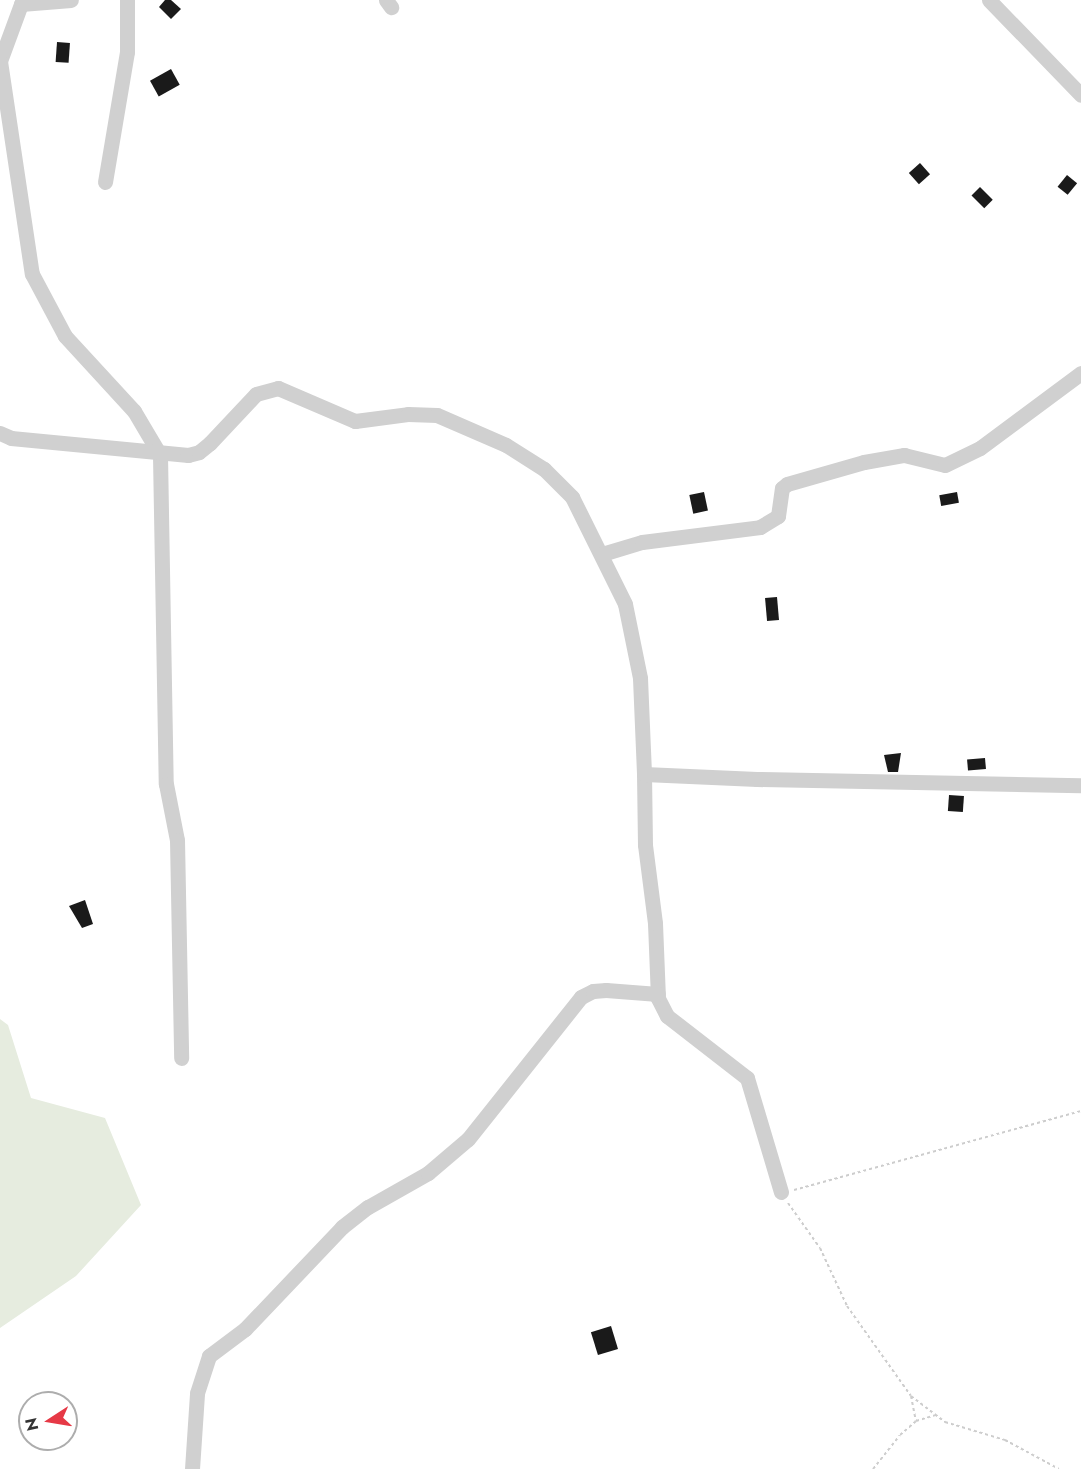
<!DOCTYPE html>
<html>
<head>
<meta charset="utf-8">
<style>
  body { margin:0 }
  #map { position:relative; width:1081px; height:1469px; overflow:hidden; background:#fff; font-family:Jost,sans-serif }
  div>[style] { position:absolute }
  .green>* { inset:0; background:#e6ecdf }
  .building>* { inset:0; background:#1a1a1a; transform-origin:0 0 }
  .path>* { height:2px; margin-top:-1px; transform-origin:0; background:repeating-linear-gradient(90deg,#cdcdcd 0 3px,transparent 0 6px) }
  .minor>* { height:15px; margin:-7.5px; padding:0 7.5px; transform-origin:7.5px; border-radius:7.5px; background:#d0d0d0 }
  span { translate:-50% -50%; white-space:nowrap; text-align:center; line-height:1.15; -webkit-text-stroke:6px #fff; paint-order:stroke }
  .north { position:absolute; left:18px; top:1391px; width:60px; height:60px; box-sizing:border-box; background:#fff; border:2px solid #adadad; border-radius:50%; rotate:258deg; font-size:16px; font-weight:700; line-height:24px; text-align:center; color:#333 }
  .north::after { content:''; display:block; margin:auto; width:21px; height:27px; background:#e63946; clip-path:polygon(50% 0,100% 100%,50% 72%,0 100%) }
</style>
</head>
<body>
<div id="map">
  <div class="green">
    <i style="clip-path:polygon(0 1019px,8px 1025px,31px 1098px,105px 1118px,141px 1205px,76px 1276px,0 1328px)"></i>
  </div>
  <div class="building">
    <i style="clip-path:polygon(165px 0,171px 0,181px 9px,171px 19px,159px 7px)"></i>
    <i style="left:57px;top:42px;width:13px;height:20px;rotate:4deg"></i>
    <i style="left:171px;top:69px;width:18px;height:24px;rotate:61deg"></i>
    <i style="left:920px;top:163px;width:15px;height:15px;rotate:48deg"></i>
    <i style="left:1067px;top:175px;width:13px;height:15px;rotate:39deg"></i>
    <i style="left:980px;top:187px;width:18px;height:12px;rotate:45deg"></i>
    <i style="left:704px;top:492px;width:19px;height:15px;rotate:78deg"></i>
    <i style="left:957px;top:492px;width:11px;height:18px;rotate:80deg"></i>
    <i style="left:777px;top:597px;width:23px;height:12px;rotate:85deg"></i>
    <i style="clip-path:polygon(901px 753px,898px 772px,888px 772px,884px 755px)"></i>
    <i style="left:985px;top:758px;width:11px;height:18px;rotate:85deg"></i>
    <i style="left:949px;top:795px;width:15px;height:16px;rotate:4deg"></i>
    <i style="clip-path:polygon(85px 900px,93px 924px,82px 928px,69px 906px)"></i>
    <i style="left:611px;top:1326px;width:24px;height:21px;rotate:73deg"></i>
  </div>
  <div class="path">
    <i style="left:794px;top:1190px;width:298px;rotate:-15.4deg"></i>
    <i style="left:788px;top:1203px;width:55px;rotate:54.6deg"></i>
    <i style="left:820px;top:1248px;width:64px;rotate:65deg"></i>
    <i style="left:847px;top:1306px;width:110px;rotate:54.6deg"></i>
    <i style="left:911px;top:1396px;width:43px;rotate:37.4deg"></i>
    <i style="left:945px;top:1422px;width:63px;rotate:16.7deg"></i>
    <i style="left:1005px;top:1440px;width:61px;rotate:28.2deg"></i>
    <i style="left:911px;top:1396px;width:25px;rotate:79deg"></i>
    <i style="left:873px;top:1469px;width:43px;rotate:-51.5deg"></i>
    <i style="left:900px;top:1435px;width:21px;rotate:-41deg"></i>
    <i style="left:916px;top:1421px;width:21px;rotate:-17deg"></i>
  </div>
  <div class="minor">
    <i style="left:386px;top:0;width:9px;rotate:54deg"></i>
    <i style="left:989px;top:0;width:132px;rotate:45.9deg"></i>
    <i style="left:21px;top:4px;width:61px;rotate:110.2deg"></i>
    <i style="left:0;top:61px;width:215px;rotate:81.5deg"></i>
    <i style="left:32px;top:274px;width:70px;rotate:62deg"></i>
    <i style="left:65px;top:336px;width:102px;rotate:47.4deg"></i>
    <i style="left:134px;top:411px;width:51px;rotate:59.4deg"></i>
    <i style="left:160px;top:455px;width:329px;rotate:89deg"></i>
    <i style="left:166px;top:784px;width:57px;rotate:78.9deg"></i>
    <i style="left:177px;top:840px;width:218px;rotate:88.9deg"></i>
    <i style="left:21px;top:4px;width:50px;rotate:-4.6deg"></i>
    <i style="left:105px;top:182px;width:132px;rotate:-80.4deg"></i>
    <i style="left:127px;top:52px;width:52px;rotate:-90deg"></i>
    <i style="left:0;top:433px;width:12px;rotate:24deg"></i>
    <i style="left:11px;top:438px;width:178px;rotate:5.5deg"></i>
    <i style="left:188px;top:455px;width:11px;rotate:-15deg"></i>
    <i style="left:199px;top:452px;width:14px;rotate:-39deg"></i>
    <i style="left:210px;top:443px;width:67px;rotate:-46.8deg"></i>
    <i style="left:256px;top:394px;width:23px;rotate:-15deg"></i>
    <i style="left:278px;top:388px;width:84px;rotate:23.2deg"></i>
    <i style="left:355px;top:421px;width:53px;rotate:-7.5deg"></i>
    <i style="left:408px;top:414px;width:29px;rotate:2deg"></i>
    <i style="left:437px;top:415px;width:75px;rotate:23.5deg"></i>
    <i style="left:506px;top:445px;width:45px;rotate:32.3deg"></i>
    <i style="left:544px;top:469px;width:40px;rotate:45deg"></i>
    <i style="left:572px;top:497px;width:119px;rotate:63.6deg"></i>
    <i style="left:625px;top:604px;width:76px;rotate:78.5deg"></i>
    <i style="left:640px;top:678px;width:96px;rotate:87.6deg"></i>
    <i style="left:602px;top:554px;width:42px;rotate:-16.7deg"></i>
    <i style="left:642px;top:542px;width:119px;rotate:-7.2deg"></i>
    <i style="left:760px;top:527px;width:21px;rotate:-31deg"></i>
    <i style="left:778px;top:516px;width:28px;rotate:-82deg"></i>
    <i style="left:782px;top:488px;width:6px;rotate:-39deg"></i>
    <i style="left:787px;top:484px;width:80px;rotate:-15.9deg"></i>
    <i style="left:864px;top:462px;width:41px;rotate:-9.9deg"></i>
    <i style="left:904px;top:455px;width:42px;rotate:13.7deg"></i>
    <i style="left:945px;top:465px;width:39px;rotate:-26deg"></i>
    <i style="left:980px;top:448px;width:126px;rotate:-36.6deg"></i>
    <i style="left:781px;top:1192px;width:119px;rotate:-106.6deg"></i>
    <i style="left:747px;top:1078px;width:101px;rotate:-142.2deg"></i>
    <i style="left:667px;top:1016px;width:20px;rotate:-117deg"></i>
    <i style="left:658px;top:998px;width:75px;rotate:-92.3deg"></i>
    <i style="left:655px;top:923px;width:79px;rotate:-97.3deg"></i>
    <i style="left:645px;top:845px;width:71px;rotate:-90.8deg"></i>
    <i style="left:644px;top:774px;width:113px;rotate:2.5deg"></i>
    <i style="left:757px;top:779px;width:324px;rotate:1.1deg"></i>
    <i style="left:192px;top:1469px;width:76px;rotate:-86.2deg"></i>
    <i style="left:197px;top:1393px;width:39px;rotate:-72deg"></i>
    <i style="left:209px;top:1356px;width:45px;rotate:-36.9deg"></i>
    <i style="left:245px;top:1329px;width:141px;rotate:-46.4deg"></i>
    <i style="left:342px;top:1227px;width:33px;rotate:-38deg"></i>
    <i style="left:368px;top:1207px;width:69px;rotate:-29.5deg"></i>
    <i style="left:428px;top:1173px;width:52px;rotate:-40.4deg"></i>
    <i style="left:468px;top:1139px;width:181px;rotate:-51.5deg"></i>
    <i style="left:581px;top:997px;width:13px;rotate:-27deg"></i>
    <i style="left:593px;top:991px;width:13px;rotate:-4deg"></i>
    <i style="left:606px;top:990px;width:52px;rotate:4.4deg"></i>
  </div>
  <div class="north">N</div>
</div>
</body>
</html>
